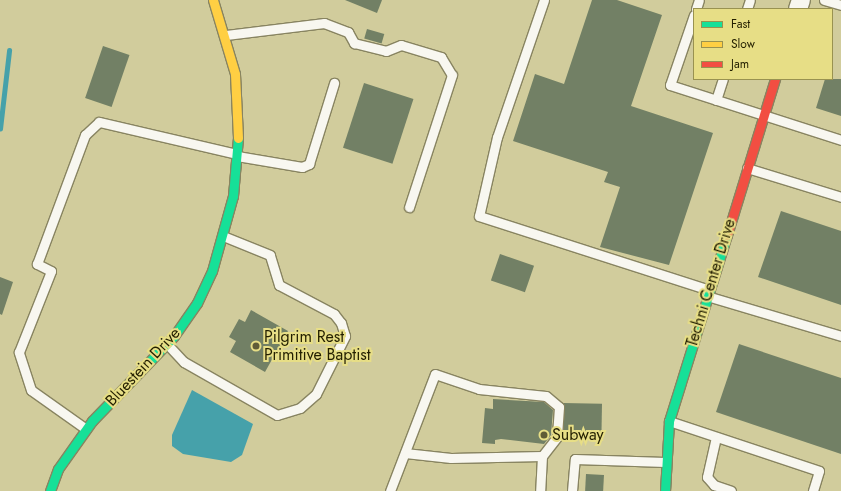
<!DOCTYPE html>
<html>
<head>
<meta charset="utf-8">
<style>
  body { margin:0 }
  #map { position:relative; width:841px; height:491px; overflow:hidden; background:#d1cc9c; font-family:Jost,sans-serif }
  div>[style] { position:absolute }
  .water>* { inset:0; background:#46a1aa }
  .stream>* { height:4.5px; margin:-2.25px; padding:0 2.25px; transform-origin:2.25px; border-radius:2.25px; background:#46a1aa }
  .building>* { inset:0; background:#728065; transform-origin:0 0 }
  .roads { filter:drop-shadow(1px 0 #888461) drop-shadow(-1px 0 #888461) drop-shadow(0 1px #888461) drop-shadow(0 -1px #888461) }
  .lane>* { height:9px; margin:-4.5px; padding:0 4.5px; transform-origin:4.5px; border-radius:4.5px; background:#f8f7f0 }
  .street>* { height:18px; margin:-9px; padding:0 9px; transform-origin:9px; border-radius:9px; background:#f8f7f0 }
  .fast>* { height:9px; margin:-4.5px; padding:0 4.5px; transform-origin:4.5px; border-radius:4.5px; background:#16e098 }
  .slow>* { height:9px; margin:-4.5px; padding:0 4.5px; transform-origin:4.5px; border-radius:4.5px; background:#ffcf43 }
  .jam>* { height:9px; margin:-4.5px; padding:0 4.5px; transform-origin:4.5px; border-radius:4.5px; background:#f24e42 }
  .dots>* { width:11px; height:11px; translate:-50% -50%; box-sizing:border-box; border:2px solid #e7de86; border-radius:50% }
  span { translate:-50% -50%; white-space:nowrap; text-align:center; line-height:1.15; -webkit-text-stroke:4px #e7de86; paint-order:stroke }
  .street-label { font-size:16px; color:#231f00 }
  .poi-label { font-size:16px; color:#231f00 }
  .left { translate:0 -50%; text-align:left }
  .legend { position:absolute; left:693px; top:8px; width:140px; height:72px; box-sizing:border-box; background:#e7de86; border:1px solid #999250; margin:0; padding:5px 7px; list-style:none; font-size:12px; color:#231f00 }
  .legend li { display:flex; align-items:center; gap:8px; height:20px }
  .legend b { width:20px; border:1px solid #999250 }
</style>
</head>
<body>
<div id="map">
  <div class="water">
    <i style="clip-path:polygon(192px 390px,253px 424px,242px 455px,231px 462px,183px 454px,172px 446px,172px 435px)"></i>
  </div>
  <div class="stream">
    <i style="left:0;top:129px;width:79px;rotate:-83.4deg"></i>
  </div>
  <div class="building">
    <i style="clip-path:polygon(345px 0,382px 0,377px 13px)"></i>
    <i style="clip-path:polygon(592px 0,617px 0,662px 15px,631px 106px,713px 133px,669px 265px,600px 247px,620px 187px,604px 182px,608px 172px,513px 141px,535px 74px,564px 84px)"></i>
    <i style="left:367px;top:29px;width:18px;height:10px;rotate:16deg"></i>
    <i style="left:103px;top:46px;width:28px;height:55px;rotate:19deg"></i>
    <i style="clip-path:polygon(825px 79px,841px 79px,841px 116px,816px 108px)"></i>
    <i style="left:364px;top:83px;width:52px;height:68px;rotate:18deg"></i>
    <i style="clip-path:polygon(781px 211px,841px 231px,841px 305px,758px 277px)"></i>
    <i style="left:500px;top:254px;width:36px;height:28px;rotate:19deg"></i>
    <i style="clip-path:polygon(0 277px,13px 282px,2px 315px,0 314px)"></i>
    <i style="clip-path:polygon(251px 310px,288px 331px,265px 372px,230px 352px,236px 341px,229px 337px,239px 319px,245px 322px)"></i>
    <i style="clip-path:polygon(739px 344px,841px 378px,841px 454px,716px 412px)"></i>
    <i style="clip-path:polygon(493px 399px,544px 402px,553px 410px,551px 435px,544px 444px,501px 439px,495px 440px,495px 444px,482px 443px,485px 408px,493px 409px)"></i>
    <i style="left:563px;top:403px;width:39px;height:34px;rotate:1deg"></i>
    <i style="left:586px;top:474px;width:18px;height:17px;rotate:3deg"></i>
  </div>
  <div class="roads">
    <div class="lane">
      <i style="left:544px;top:0;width:145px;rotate:108.9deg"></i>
      <i style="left:497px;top:137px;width:81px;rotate:102.8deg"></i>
      <i style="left:479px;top:216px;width:242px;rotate:17.8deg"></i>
      <i style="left:824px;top:0;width:18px;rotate:16deg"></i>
      <i style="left:696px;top:9px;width:9px;rotate:-72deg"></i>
      <i style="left:747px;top:9px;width:9px;rotate:-72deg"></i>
      <i style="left:694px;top:15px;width:74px;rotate:108.9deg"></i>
      <i style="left:670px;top:85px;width:180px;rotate:17.8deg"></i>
      <i style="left:226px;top:35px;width:99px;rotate:-7deg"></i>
      <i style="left:324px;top:23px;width:26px;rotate:21deg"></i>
      <i style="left:348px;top:32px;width:13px;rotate:61deg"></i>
      <i style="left:354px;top:43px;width:33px;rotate:14deg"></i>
      <i style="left:386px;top:51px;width:16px;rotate:-22deg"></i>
      <i style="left:401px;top:45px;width:42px;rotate:16.7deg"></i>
      <i style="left:441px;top:57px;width:21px;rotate:59deg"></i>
      <i style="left:452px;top:75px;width:139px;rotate:108deg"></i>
      <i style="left:716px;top:100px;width:22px;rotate:-72deg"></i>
      <i style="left:237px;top:156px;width:66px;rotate:9.6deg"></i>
      <i style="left:302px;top:167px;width:8px;rotate:-23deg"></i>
      <i style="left:309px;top:164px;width:85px;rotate:-72.8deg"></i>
      <i style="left:747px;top:168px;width:98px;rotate:17.1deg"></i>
      <i style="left:707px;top:296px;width:140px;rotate:16.6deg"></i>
      <i style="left:167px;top:344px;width:25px;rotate:47deg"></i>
      <i style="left:184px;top:362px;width:107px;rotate:29.7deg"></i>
      <i style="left:277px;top:415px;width:24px;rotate:-17deg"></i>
      <i style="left:300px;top:408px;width:21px;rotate:-41deg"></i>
      <i style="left:316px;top:394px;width:65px;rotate:-63.4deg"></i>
      <i style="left:345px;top:336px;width:14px;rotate:-107deg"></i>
      <i style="left:341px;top:323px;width:11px;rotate:-128deg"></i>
      <i style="left:334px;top:314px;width:62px;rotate:-152.2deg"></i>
      <i style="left:279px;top:285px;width:31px;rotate:-107deg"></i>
      <i style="left:270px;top:255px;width:51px;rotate:-158deg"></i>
      <i style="left:669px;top:421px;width:158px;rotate:18.4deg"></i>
      <i style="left:819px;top:471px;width:21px;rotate:107deg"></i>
      <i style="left:86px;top:429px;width:67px;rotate:-144.7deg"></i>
      <i style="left:31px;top:390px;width:40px;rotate:-108deg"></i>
      <i style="left:19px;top:352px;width:87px;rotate:-68.4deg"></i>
      <i style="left:51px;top:271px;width:16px;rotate:-153deg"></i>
      <i style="left:37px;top:264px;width:138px;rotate:-69.6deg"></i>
      <i style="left:85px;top:135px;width:19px;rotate:-43deg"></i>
      <i style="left:99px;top:122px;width:142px;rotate:13.1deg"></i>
      <i style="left:716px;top:437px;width:41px;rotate:102.7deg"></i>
      <i style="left:707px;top:477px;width:11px;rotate:49deg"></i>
      <i style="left:714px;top:485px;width:18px;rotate:19deg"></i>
      <i style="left:405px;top:453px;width:46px;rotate:6.2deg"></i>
      <i style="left:451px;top:458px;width:91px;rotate:-1.3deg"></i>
      <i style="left:390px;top:491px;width:125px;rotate:-69deg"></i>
      <i style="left:435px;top:374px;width:46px;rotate:18.8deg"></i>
      <i style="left:479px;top:389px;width:67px;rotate:6deg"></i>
      <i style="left:546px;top:396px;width:17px;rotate:40deg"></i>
      <i style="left:559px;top:407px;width:30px;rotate:94deg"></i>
      <i style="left:557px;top:437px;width:24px;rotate:128deg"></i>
      <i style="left:542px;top:456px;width:35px;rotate:93deg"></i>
      <i style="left:572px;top:491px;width:32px;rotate:-85deg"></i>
      <i style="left:575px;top:459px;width:90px;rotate:1.9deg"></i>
    </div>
    <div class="street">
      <i style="left:798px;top:9px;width:9px;rotate:-72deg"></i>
    </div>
    <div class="fast">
      <i style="left:50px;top:491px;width:23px;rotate:-70deg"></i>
      <i style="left:58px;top:469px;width:59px;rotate:-54.7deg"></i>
      <i style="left:92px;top:421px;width:118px;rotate:-46deg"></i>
      <i style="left:174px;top:336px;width:40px;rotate:-55.1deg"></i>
      <i style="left:197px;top:303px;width:35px;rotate:-65deg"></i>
      <i style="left:212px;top:271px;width:78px;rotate:-74.4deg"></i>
      <i style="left:233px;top:196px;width:58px;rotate:-85.1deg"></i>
      <i style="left:665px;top:491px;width:70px;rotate:-86.7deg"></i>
      <i style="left:669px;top:421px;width:195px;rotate:-72.7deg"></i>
    </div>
    <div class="slow">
      <i style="left:213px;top:0;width:77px;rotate:73.4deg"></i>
      <i style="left:235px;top:74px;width:64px;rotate:87.3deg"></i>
    </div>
    <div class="jam">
      <i style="left:727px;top:235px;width:163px;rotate:-72.9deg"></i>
    </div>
  </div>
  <div class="dots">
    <i style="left:256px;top:346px;background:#605c37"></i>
    <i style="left:544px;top:435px;background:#605c37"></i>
  </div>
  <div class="street-label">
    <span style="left:711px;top:283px;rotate:-73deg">Techni Center Drive</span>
    <span style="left:143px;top:367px;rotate:-47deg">Bluestein Drive</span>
  </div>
  <div class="poi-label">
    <span class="left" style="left:264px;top:346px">Pilgrim Rest<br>Primitive Baptist</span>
    <span class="left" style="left:552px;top:435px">Subway</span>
  </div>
  <ul class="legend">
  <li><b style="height:5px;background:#16e098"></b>Fast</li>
  <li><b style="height:5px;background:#ffcf43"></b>Slow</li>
  <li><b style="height:5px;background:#f24e42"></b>Jam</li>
  </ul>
</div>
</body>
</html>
